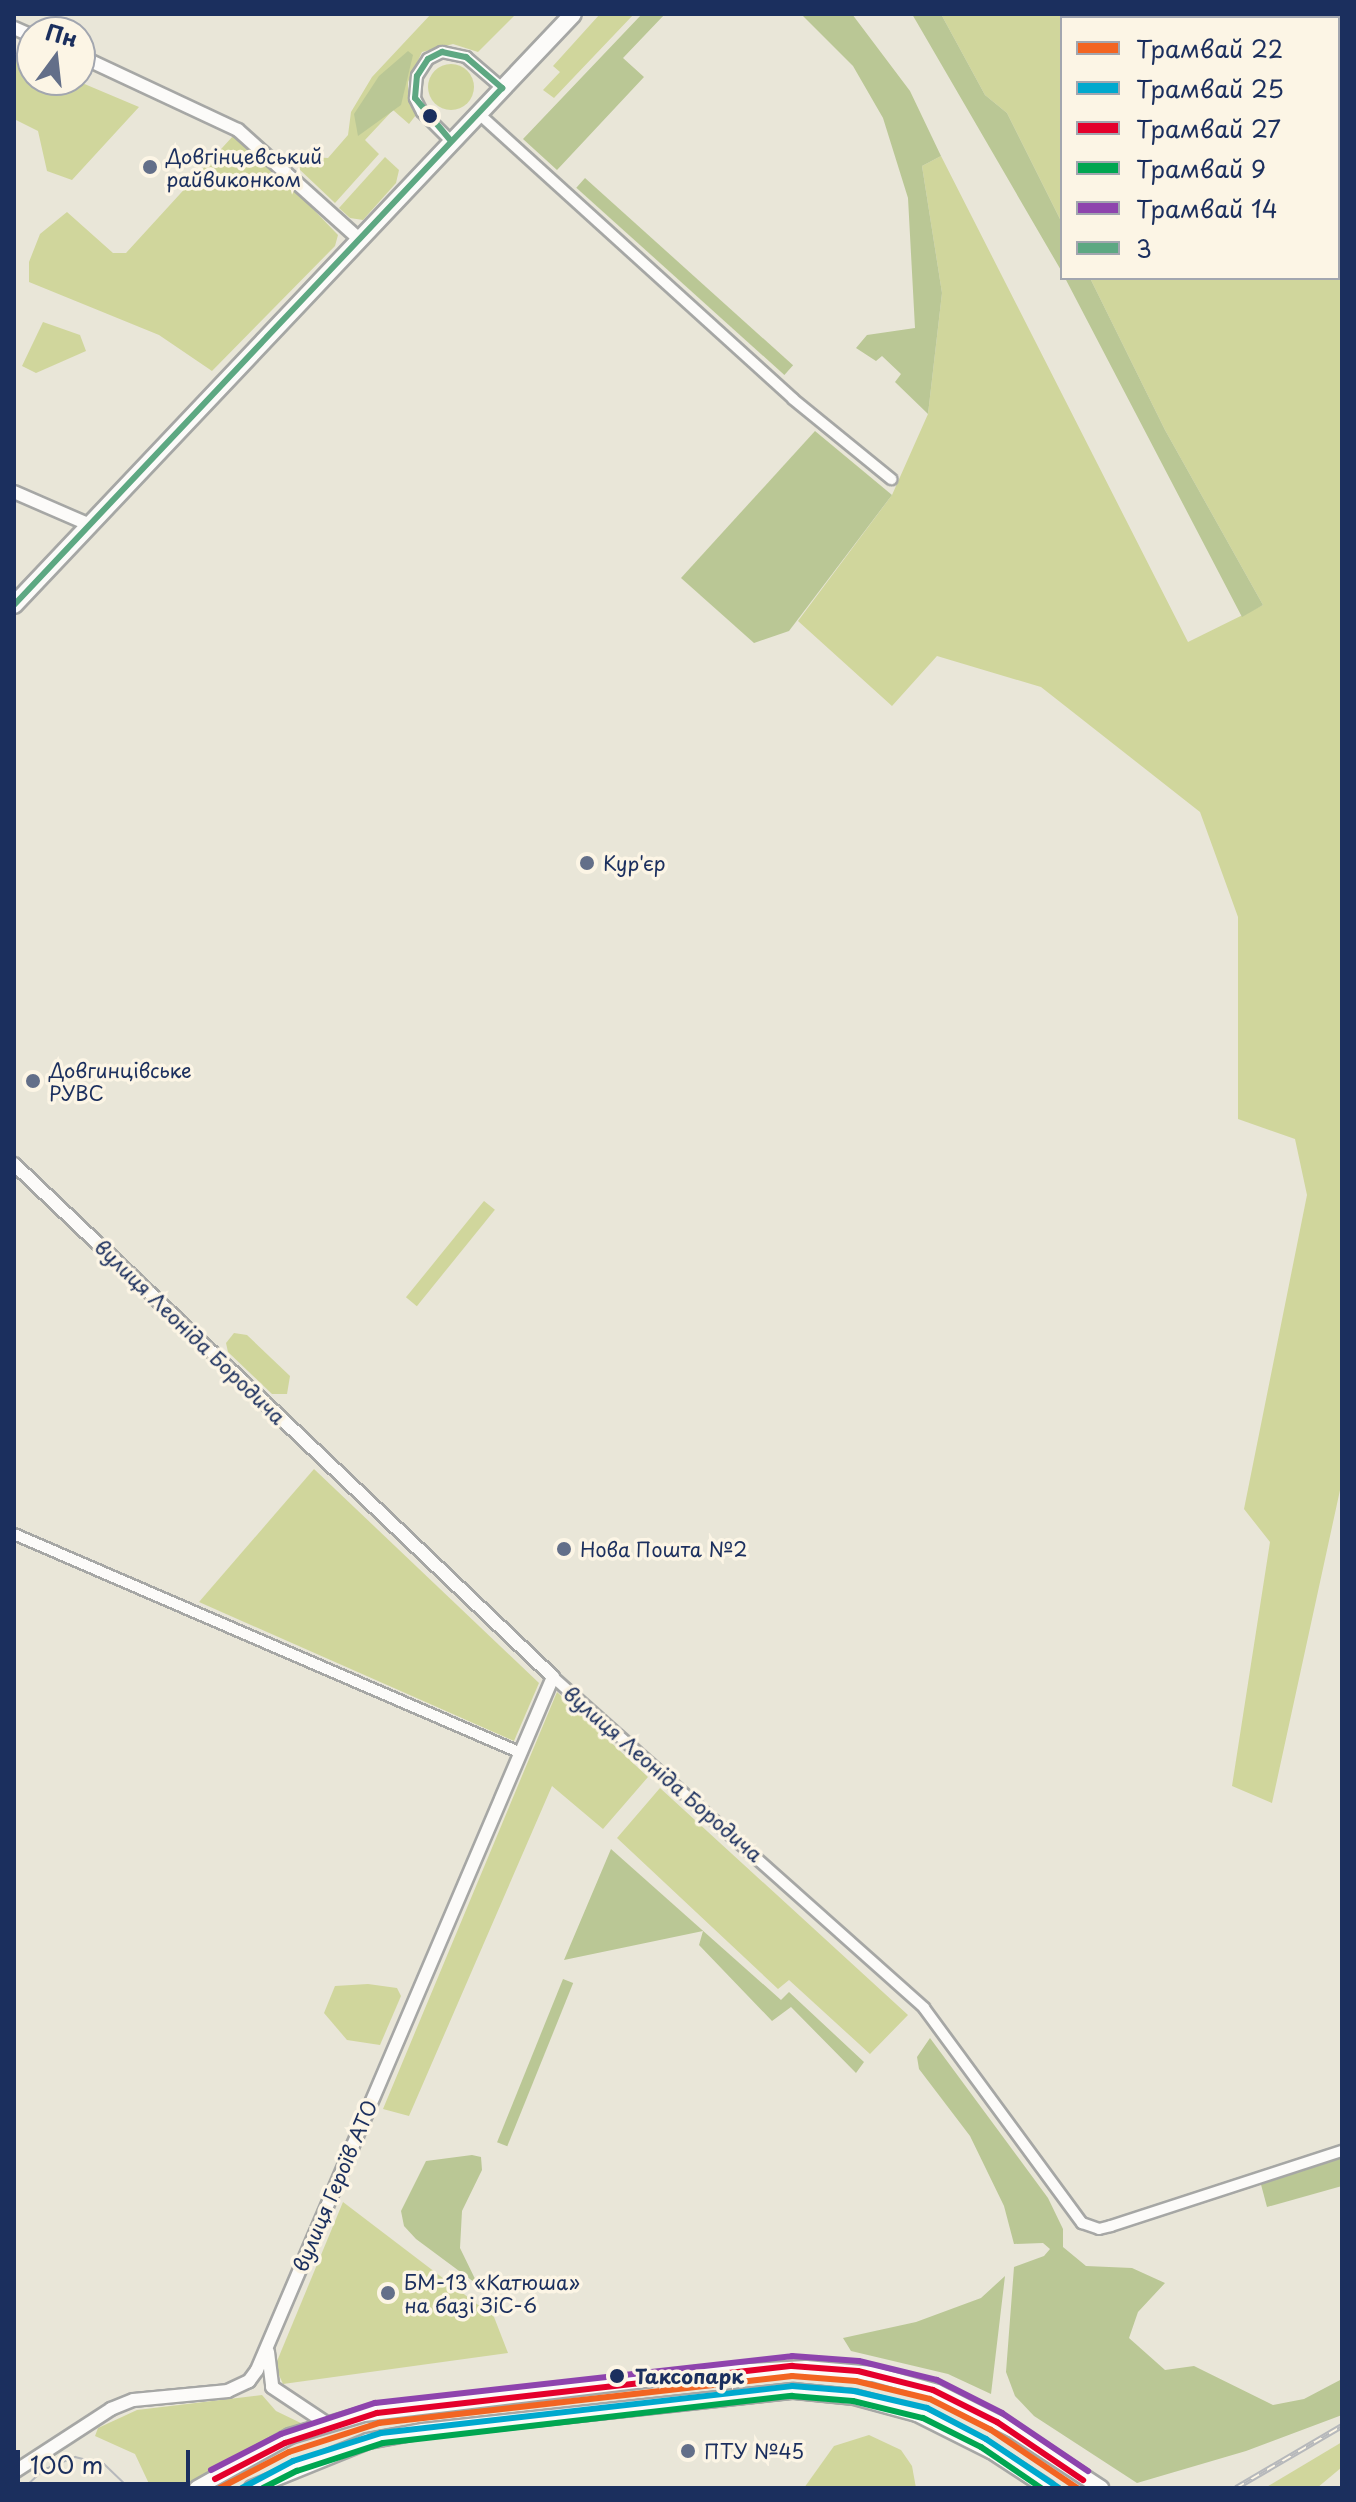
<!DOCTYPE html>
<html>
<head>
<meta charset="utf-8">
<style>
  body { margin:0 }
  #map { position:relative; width:1356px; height:2502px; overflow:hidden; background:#e9e6d8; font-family:"Playpen Sans",sans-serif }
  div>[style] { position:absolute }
  .green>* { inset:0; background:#d0d69c; transform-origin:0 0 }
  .round { border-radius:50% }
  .forest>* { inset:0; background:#bac795; transform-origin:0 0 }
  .roads { filter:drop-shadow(2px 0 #a6a7a5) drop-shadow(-2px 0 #a6a7a5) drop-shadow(0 2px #a6a7a5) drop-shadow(0 -2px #a6a7a5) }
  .minor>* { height:10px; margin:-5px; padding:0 5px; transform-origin:5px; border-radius:5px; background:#fcfbf9 }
  .tertiary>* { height:12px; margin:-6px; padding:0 6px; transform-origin:6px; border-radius:6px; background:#fcfbf9 }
  .secondary>* { height:14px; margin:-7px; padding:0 7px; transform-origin:7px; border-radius:7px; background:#fcfbf9 }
  .primary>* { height:16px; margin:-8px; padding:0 8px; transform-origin:8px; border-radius:8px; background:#fcfbf9 }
  .tram>* { height:2px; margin:-1px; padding:0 1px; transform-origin:1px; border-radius:1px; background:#b6b8bb }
  .rail>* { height:6px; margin-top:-3px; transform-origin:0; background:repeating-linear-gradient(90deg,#fcf5e5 0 9px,#b6b8bb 0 18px); box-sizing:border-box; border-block:2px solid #b6b8bb }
  .bus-1>* { height:6px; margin:-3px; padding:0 3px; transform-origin:3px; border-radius:3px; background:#5da882 }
  .tram-1>* { height:6px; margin:-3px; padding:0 3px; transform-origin:3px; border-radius:3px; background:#f26522 }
  .tram-2>* { height:6px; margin:-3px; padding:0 3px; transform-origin:3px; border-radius:3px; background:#00a9ce }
  .tram-3>* { height:6px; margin:-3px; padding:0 3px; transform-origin:3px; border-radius:3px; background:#e4002b }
  .tram-4>* { height:6px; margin:-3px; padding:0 3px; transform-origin:3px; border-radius:3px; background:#00a651 }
  .tram-5>* { height:6px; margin:-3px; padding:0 3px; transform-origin:3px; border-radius:3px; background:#8e44ad }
  .dots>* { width:22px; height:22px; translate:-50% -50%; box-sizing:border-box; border:4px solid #fcf5e5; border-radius:50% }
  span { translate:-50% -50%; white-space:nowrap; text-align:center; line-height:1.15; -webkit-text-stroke:7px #fcf5e5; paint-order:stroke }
  .poi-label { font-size:20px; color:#1b2f5e }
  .left { translate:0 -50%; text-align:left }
  .street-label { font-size:20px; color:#1b2f5e }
  .stop-label { font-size:20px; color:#1b2f5e; font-weight:700 }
  .frame { position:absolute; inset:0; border:16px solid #1b2f5e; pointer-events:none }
  .legend { position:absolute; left:1060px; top:16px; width:280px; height:264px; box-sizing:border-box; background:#fcf5e5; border:2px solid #a2a6af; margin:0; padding:10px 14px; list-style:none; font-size:24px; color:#1b2f5e }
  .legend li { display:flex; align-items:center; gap:16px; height:40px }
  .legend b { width:40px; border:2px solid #a2a6af }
  .north { position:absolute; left:16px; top:16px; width:80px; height:80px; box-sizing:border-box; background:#fcf5e5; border:2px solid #a2a6af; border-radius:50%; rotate:15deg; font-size:22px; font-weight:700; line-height:32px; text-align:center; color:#1b2f5e }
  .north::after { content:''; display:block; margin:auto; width:28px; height:36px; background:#636f89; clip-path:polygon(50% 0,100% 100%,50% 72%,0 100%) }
  .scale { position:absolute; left:16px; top:2450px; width:174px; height:36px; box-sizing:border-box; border:4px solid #1b2f5e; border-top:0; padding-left:10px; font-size:24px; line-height:28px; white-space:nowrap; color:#1b2f5e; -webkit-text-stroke:6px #fcf5e5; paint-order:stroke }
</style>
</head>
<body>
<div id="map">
  <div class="green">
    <i style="clip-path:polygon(431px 14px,516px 14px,478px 52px,453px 44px,422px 52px,408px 82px,408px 100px,416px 115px,409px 124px,393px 110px,365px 140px,379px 154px,335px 203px,298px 168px,312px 157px,328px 158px,348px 135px,351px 112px,372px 77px)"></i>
    <i style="clip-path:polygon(600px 14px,634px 14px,554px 98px,543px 90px,560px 72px,553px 66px)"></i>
    <i style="clip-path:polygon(941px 14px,1149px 16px,1062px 18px,1062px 223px,1007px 113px,985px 95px)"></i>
    <i style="clip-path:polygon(1270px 14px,1342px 14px,1342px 1481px,1272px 1803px,1232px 1786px,1270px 1542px,1244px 1509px,1307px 1195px,1295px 1139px,1238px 1119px,1238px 917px,1200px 812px,1041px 687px,937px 656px,892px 706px,798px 621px,892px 495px,928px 414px,942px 293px,922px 166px,941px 156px,1188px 642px,1263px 605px,1165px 430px,1090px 278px,1338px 278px,1338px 18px,1268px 18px)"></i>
    <i style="clip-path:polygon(15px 55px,32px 62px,32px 80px,75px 80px,139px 107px,72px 180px,47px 171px,38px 131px,14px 119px)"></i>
    <i class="round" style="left:428px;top:64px;width:46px;height:46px"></i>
    <i style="clip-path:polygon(233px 136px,264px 158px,338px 235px,335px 246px,212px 371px,159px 335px,29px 282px,29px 262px,40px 234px,67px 212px,113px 253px,126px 253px)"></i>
    <i style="clip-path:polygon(385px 157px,399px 170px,396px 183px,363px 220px,350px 218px,339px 208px)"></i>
    <i style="clip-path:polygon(43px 322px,80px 335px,86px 351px,36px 373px,22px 366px)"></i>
    <i style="left:484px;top:1201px;width:14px;height:124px;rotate:39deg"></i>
    <i style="clip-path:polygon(234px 1333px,247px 1335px,290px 1376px,287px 1394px,272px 1394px,228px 1352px,226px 1343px)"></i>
    <i style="clip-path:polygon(314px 1469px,539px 1683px,514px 1741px,199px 1602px)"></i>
    <i style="clip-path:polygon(557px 1692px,648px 1777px,603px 1829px,552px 1786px,409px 2116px,383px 2109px)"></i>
    <i style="clip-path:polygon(660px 1788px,908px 2015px,870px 2054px,789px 1980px,778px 1989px,617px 1838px)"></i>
    <i style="clip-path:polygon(368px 1984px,397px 1988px,401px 1996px,380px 2045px,347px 2040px,324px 2013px,335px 1986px)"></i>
    <i style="clip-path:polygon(343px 2202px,494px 2317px,508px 2353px,283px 2384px,275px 2366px)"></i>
    <i style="clip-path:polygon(262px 2395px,276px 2411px,305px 2425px,262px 2442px,184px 2488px,151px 2488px,135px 2454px,95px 2436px,98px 2428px,137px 2410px)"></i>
    <i style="clip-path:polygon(869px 2435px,901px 2450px,912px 2466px,916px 2488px,804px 2488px,834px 2446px)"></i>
    <i style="clip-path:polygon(1342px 2442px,1342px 2467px,1317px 2488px,1265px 2488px)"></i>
  </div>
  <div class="forest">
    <i style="clip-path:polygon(642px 14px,665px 14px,623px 58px,644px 77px,557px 170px,523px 139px)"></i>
    <i style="clip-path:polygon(801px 14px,852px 14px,910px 91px,941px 156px,922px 166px,942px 293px,928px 414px,895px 382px,901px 374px,882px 356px,876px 361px,856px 348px,867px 335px,915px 328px,908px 198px,883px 118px,853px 66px)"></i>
    <i style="clip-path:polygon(912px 14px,941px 14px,985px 95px,1007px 113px,1062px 223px,1062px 272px)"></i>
    <i style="clip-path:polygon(408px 51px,413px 55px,401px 105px,358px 136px,354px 114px,379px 76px)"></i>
    <i style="left:585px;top:178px;width:280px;height:13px;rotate:42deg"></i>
    <i style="clip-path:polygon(1065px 278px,1090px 278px,1165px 430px,1263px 605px,1242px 617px)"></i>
    <i style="clip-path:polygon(815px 431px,892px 495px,789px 631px,754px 643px,681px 578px)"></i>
    <i style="clip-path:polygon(611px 1849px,781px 2000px,789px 1992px,864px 2062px,856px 2073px,791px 2007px,772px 2021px,699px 1945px,703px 1931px,564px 1960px)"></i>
    <i style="left:563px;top:1979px;width:11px;height:176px;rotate:22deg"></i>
    <i style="clip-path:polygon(930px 2038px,1048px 2198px,1063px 2229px,1063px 2247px,1086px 2266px,1132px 2268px,1165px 2283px,1138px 2312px,1129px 2338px,1165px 2370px,1194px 2366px,1273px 2405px,1304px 2399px,1342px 2379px,1342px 2415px,1246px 2451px,1137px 2483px,1034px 2416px,1015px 2396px,1006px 2372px,1014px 2267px,1044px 2256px,1050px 2249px,1043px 2243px,1014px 2244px,1004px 2206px,970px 2136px,919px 2069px,917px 2057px)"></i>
    <i style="clip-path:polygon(1342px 2151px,1342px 2186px,1267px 2207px,1259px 2177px)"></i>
    <i style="clip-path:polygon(472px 2155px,481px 2157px,482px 2170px,462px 2211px,460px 2248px,478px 2285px,416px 2239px,404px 2226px,401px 2211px,426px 2161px)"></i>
    <i style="clip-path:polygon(1005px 2276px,991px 2394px,948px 2374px,851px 2351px,843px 2338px,916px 2322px,981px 2298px)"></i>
  </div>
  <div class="roads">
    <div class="minor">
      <i style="left:478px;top:113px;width:425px;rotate:42.2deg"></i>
      <i style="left:793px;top:399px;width:127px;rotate:39.2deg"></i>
      <i style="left:451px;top:141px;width:41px;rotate:-135deg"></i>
      <i style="left:422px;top:112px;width:16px;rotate:-117deg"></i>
      <i style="left:415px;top:98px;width:22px;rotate:-85deg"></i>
      <i style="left:417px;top:76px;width:20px;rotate:-57deg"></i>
      <i style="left:428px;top:59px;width:16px;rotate:-27deg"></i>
      <i style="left:442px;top:52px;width:25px;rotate:12deg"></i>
      <i style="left:466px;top:57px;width:48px;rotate:40.7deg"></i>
      <i style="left:14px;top:1534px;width:552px;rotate:23.36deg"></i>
      <i style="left:553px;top:1677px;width:497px;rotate:41.7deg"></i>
      <i style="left:924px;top:2008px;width:267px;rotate:53.7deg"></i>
      <i style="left:1082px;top:2223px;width:18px;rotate:19deg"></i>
      <i style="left:1099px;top:2229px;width:12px;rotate:-14deg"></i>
      <i style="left:1111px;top:2226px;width:243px;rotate:-18deg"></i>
    </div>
    <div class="tertiary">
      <i style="left:14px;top:28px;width:20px;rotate:24deg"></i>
      <i style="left:80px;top:56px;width:174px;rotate:25.1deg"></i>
      <i style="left:238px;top:130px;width:164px;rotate:42deg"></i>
      <i style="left:14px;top:492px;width:83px;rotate:23.5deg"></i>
      <i style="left:14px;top:1164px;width:744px;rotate:43.58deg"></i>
      <i style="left:553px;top:1677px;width:754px;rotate:113.13deg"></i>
      <i style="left:257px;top:2370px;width:14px;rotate:126deg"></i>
      <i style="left:249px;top:2381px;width:23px;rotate:155deg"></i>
      <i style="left:228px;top:2391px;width:95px;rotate:174.6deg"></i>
      <i style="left:133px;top:2400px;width:24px;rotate:158deg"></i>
      <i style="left:111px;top:2409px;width:116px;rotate:147deg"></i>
      <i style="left:268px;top:2352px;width:35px;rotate:83deg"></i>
      <i style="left:272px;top:2387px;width:65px;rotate:33.7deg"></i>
    </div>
    <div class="secondary">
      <i style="left:197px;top:2488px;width:107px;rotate:-29.2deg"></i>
      <i style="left:290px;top:2436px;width:77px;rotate:-16.6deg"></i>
      <i style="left:364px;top:2414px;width:334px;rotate:-6.9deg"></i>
      <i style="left:696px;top:2374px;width:110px;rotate:-3.1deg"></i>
      <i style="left:806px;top:2368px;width:67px;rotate:5.1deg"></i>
      <i style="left:873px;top:2374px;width:66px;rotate:15.7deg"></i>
      <i style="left:937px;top:2392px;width:83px;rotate:26.6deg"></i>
      <i style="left:1011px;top:2429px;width:108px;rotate:33.2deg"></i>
      <i style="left:252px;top:2488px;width:125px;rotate:-22.1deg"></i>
      <i style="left:368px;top:2441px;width:56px;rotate:-10.3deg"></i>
      <i style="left:423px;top:2431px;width:373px;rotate:-6.2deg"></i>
      <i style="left:794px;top:2391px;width:60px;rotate:5.7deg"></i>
      <i style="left:854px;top:2397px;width:65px;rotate:15.1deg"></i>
      <i style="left:917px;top:2414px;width:83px;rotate:26.6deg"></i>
      <i style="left:991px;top:2451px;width:68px;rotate:33deg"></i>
    </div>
    <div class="primary">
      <i style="left:14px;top:605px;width:813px;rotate:-46.59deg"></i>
    </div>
  </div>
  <div class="tram">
    <i style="left:24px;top:2488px;width:26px;rotate:-43deg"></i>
    <i style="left:43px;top:2470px;width:35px;rotate:-22deg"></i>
    <i style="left:75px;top:2457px;width:30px;rotate:14deg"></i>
    <i style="left:104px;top:2464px;width:35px;rotate:44deg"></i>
  </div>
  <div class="rail">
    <i style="left:1236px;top:2488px;width:123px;rotate:-30.3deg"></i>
  </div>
  <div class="bus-1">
    <i style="left:451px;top:141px;width:56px;rotate:-129.9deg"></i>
    <i style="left:415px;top:98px;width:22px;rotate:-85deg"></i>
    <i style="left:417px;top:76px;width:20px;rotate:-57deg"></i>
    <i style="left:428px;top:59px;width:16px;rotate:-27deg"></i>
    <i style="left:442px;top:52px;width:25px;rotate:12deg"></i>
    <i style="left:466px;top:57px;width:48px;rotate:40.7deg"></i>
    <i style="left:14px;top:605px;width:711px;rotate:-46.65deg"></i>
  </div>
  <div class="tram-1">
    <i style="left:220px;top:2488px;width:78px;rotate:-27.6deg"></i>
    <i style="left:289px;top:2452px;width:95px;rotate:-17.9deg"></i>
    <i style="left:379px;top:2423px;width:416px;rotate:-6.5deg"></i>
    <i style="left:792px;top:2376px;width:64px;rotate:4.5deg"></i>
    <i style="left:856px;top:2381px;width:76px;rotate:13.7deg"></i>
    <i style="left:930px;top:2399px;width:68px;rotate:26.9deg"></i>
    <i style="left:991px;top:2430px;width:104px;rotate:34deg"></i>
  </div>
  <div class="tram-2">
    <i style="left:242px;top:2488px;width:58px;rotate:-27.9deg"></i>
    <i style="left:293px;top:2461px;width:92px;rotate:-17.7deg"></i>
    <i style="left:381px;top:2433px;width:414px;rotate:-6.5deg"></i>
    <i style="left:792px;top:2386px;width:62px;rotate:4.6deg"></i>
    <i style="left:854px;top:2391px;width:75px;rotate:13.1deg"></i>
    <i style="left:927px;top:2408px;width:67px;rotate:27.7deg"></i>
    <i style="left:986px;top:2439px;width:88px;rotate:33.9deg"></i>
  </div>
  <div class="tram-3">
    <i style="left:215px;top:2479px;width:79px;rotate:-27.2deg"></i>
    <i style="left:285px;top:2443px;width:97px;rotate:-18.1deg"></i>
    <i style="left:377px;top:2413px;width:418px;rotate:-6.5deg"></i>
    <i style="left:792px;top:2366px;width:66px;rotate:4.3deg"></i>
    <i style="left:858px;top:2371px;width:77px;rotate:14.2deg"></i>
    <i style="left:933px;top:2390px;width:72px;rotate:26.6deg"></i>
    <i style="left:997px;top:2422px;width:104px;rotate:34deg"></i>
  </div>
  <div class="tram-4">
    <i style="left:263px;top:2488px;width:38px;rotate:-27deg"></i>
    <i style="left:297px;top:2471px;width:90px;rotate:-18deg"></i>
    <i style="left:383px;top:2443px;width:412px;rotate:-6.6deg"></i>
    <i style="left:792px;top:2396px;width:61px;rotate:4.7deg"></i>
    <i style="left:853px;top:2401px;width:72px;rotate:13.7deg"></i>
    <i style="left:923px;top:2418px;width:65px;rotate:26.6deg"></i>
    <i style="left:981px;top:2447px;width:73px;rotate:34.3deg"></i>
  </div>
  <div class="tram-5">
    <i style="left:211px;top:2470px;width:79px;rotate:-27.2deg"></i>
    <i style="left:281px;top:2434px;width:99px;rotate:-18.3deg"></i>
    <i style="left:375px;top:2403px;width:420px;rotate:-6.4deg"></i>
    <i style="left:792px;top:2356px;width:67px;rotate:4.3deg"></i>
    <i style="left:859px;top:2361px;width:80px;rotate:13.7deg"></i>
    <i style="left:937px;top:2380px;width:73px;rotate:26.9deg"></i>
    <i style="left:1002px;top:2413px;width:104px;rotate:34deg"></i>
  </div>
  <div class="dots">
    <i style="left:430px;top:116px;background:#1b2f5e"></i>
    <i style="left:150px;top:167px;background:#636f89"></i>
    <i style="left:587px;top:863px;background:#636f89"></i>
    <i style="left:33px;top:1081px;background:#636f89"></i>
    <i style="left:564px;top:1549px;background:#636f89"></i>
    <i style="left:388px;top:2293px;background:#636f89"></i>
    <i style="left:617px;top:2376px;background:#1b2f5e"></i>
    <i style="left:688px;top:2451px;background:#636f89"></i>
  </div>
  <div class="poi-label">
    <span class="left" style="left:166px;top:168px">Довгінцевський<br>райвиконком</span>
    <span class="left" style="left:603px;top:863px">Кур'єр</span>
    <span class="left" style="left:49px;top:1082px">Довгинцівське<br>РУВС</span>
    <span class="left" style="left:580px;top:1549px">Нова Пошта №2</span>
    <span class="left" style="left:404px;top:2294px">БМ-13 «Катюша»<br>на базі ЗіС-6</span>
    <span class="left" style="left:704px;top:2451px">ПТУ №45</span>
  </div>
  <div class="street-label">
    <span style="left:190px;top:1332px;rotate:44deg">вулиця Леоніда Бородича</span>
    <span style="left:663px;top:1774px;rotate:41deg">вулиця Леоніда Бородича</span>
    <span style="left:335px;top:2186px;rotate:-67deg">вулиця Героїв АТО</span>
  </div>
  <div class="stop-label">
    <span class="left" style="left:635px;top:2376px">Таксопарк</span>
  </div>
  <div class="frame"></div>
  <ul class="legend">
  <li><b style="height:10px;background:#f26522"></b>Трамвай 22</li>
  <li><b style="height:10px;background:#00a9ce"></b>Трамвай 25</li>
  <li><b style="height:10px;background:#e4002b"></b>Трамвай 27</li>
  <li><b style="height:10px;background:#00a651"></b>Трамвай 9</li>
  <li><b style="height:10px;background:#8e44ad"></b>Трамвай 14</li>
  <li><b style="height:10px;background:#5da882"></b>3</li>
  </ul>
  <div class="north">Пн</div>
  <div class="scale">100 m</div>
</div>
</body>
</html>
